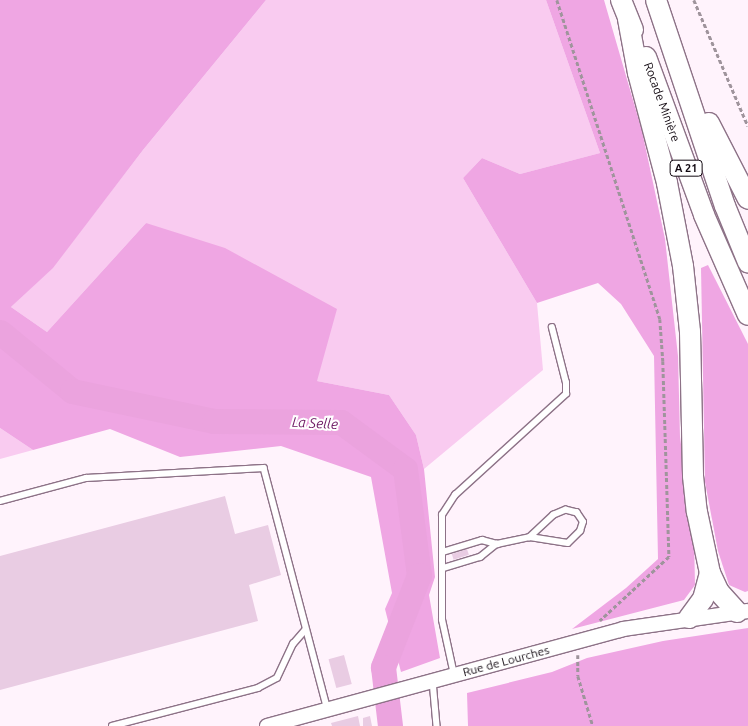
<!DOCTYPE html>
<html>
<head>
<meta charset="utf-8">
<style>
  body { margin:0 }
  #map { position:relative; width:748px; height:726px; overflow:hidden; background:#fff3fc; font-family:Ubuntu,sans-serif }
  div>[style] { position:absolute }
  .green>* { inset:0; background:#f9cbf0 }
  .forest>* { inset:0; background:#efa6e3 }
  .river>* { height:25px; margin:-12.5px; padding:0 12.5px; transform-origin:12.5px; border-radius:12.5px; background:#eba3de }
  .building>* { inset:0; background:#e9cce3; transform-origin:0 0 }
  .path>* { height:2.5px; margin-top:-1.25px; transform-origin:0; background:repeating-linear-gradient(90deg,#9f949c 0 4px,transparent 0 6.5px) }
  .roads { filter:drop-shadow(1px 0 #8d7287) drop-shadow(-1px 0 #8d7287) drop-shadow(0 1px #8d7287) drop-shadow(0 -1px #8d7287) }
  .service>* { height:5.5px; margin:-2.75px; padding:0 2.75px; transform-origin:2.75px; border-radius:2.75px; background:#fff }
  .tertiary>* { height:14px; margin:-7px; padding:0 7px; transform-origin:7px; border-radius:7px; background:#fff }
  .motorway>* { height:20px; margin:-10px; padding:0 10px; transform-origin:10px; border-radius:10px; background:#fff }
  span { translate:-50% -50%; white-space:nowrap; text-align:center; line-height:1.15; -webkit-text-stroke:4px #fff; paint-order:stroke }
  .shield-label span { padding:1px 4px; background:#fff; border:1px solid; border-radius:4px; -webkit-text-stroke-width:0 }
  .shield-label { font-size:11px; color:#120911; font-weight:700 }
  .street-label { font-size:12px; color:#120911 }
  .water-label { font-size:14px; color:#6f1b65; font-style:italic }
</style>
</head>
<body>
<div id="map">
  <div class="green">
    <i style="clip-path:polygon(266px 0,546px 0,600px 153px,520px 174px,482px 158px,463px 178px,537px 303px,543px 370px,424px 469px,416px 435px,389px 395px,317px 381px,146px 223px,47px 332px,11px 307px,53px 267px,143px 150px)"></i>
    <i style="clip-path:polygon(0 428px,33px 450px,0 459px)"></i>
  </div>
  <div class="forest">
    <i style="clip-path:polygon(0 0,266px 0,143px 150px,53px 268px,11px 307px,47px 332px,146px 223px,225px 248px,337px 309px,317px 381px,389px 395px,416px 435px,424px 469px,435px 577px,429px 595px,440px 658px,401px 672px,385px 609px,392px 593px,371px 477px,281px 446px,180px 457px,110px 429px,33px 450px,0 428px)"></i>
    <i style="clip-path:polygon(546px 0,604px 0,642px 131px,665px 239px,678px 356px,680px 437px,694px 539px,695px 585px,684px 600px,572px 629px,626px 588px,658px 559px,654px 356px,621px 304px,598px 283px,537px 303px,463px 178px,482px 158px,520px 174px,600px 153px)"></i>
    <i style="clip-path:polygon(708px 265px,748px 344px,748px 591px,745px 592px,729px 585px,718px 551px,705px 482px,701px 268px)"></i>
    <i style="clip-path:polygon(748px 628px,748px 726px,468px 726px,467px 693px,552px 672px,587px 658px,663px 641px)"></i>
  </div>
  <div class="river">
    <i style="left:0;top:332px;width:93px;rotate:39.3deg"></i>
    <i style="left:72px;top:391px;width:145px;rotate:11.9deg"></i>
    <i style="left:214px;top:421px;width:127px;rotate:0.5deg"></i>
    <i style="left:341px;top:422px;width:79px;rotate:36.3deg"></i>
    <i style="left:405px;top:469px;width:107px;rotate:82.5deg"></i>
    <i style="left:419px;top:575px;width:99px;rotate:111.4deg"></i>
    <i style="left:383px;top:667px;width:59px;rotate:83.2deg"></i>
  </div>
  <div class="building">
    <i style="clip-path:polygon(225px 496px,235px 534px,268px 525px,281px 575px,249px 585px,258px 621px,0 690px,0 556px)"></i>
    <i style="left:467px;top:549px;width:6px;height:16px;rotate:72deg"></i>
    <i style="left:344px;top:655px;width:30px;height:16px;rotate:75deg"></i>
    <i style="clip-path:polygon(358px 716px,360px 726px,332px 726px,331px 723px)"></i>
    <i style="clip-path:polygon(370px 716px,372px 726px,363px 726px,363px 718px)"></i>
  </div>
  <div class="path">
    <i style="left:557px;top:0;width:335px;rotate:72.1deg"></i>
    <i style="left:660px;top:319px;width:42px;rotate:85.9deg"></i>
    <i style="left:663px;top:361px;width:196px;rotate:88.2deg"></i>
    <i style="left:669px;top:557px;width:94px;rotate:137.2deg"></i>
    <i style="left:694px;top:0;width:137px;rotate:66.8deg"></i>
    <i style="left:578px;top:655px;width:21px;rotate:90deg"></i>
    <i style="left:578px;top:676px;width:52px;rotate:73.3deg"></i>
  </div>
  <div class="roads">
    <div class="service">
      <i style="left:0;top:501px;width:89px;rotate:-15deg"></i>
      <i style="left:86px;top:478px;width:178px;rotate:-3.2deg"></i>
      <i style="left:264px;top:468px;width:250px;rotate:75.2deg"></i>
      <i style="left:497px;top:544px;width:34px;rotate:-12deg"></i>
      <i style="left:530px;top:537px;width:38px;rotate:9deg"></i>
      <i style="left:568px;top:543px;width:17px;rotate:-45deg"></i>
      <i style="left:580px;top:531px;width:9px;rotate:-72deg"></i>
      <i style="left:583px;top:522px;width:11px;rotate:-124deg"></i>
      <i style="left:577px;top:513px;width:11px;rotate:-165deg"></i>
      <i style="left:566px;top:510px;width:13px;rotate:157deg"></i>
      <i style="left:554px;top:515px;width:33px;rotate:137deg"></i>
      <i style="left:443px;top:552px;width:41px;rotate:-17.1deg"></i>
      <i style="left:482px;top:540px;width:16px;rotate:15deg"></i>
      <i style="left:497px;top:544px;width:21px;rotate:141deg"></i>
      <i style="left:481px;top:557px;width:39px;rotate:163deg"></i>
      <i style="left:454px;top:675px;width:56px;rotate:-102.3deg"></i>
      <i style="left:442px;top:620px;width:105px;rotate:-90deg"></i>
      <i style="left:442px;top:515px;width:24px;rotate:-57deg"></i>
      <i style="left:455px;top:495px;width:150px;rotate:-42.3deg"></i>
      <i style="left:566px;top:394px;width:11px;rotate:-90deg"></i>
      <i style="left:566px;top:383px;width:57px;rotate:-104.3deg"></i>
      <i style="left:433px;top:681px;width:45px;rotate:84.9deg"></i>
      <i style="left:112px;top:726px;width:151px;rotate:-14.6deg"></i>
      <i style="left:258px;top:688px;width:21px;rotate:-28deg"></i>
      <i style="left:277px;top:678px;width:38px;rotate:-65deg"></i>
      <i style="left:293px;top:644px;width:18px;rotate:-49deg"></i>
    </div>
    <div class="tertiary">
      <i style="left:267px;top:726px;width:369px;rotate:-15.2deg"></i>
      <i style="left:623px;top:629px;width:126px;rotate:-8.2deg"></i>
    </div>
    <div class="motorway">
      <i style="left:621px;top:0;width:32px;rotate:68deg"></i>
      <i style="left:656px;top:0;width:217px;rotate:71.5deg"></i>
      <i style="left:725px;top:206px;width:61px;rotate:67.7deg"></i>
      <i style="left:628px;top:19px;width:55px;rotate:79.5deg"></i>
      <i style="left:638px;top:73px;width:114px;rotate:75.2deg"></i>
      <i style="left:667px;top:183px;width:85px;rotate:79.1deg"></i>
      <i style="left:683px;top:266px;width:66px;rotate:83.9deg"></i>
      <i style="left:690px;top:332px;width:144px;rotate:88.8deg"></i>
      <i style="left:693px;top:476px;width:36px;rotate:84deg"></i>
      <i style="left:697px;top:512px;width:62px;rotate:78deg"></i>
      <i style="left:710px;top:573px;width:21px;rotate:65deg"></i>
      <i style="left:719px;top:592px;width:27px;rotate:48deg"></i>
      <i style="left:646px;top:57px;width:168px;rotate:69.8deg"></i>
      <i style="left:704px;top:215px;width:109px;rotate:66.3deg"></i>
      <i style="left:709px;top:123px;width:85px;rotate:62.8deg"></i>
      <i style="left:689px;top:618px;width:24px;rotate:-54deg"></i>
      <i style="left:703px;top:599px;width:27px;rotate:-75deg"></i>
    </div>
  </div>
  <div class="shield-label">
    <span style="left:686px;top:168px">A 21</span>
  </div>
  <div class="street-label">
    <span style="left:662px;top:102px;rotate:70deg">Rocade Minière</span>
    <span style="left:506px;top:661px;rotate:-15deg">Rue de Lourches</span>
  </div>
  <div class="water-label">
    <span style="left:315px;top:423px;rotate:3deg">La Selle</span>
  </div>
</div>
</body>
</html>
